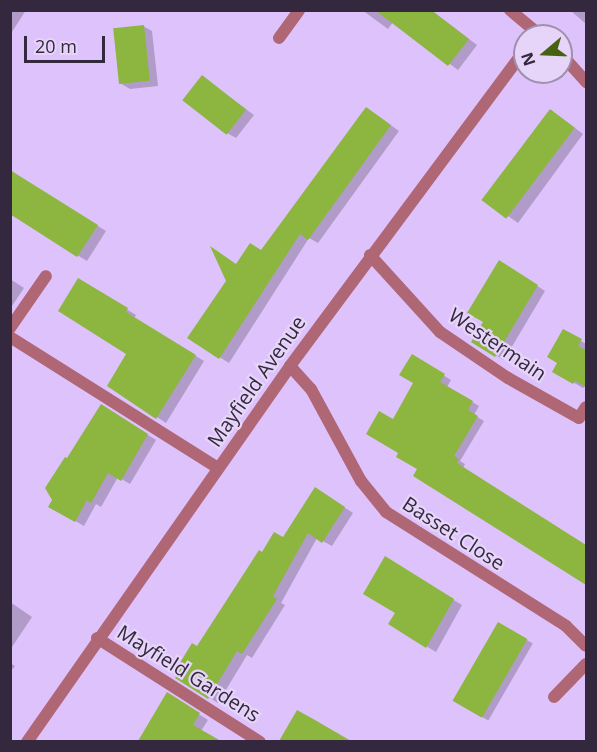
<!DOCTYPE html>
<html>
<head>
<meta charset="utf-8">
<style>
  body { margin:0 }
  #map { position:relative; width:597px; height:752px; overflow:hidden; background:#dec2fc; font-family:"Open Sans",sans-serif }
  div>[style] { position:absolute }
  .shadow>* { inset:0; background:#0003; transform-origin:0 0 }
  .building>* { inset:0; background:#8cb63f; transform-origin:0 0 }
  .lane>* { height:12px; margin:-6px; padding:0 6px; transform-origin:6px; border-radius:6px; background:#af6675 }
  .street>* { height:12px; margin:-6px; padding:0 6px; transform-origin:6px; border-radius:6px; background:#af6675 }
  span { translate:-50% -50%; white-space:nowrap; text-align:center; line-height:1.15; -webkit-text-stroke:4.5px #e6d5f8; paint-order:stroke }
  .street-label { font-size:20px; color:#33283e }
  .frame { position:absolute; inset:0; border:12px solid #33283e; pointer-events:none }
  .north { position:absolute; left:513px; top:24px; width:60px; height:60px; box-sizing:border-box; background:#e6d5f8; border:2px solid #9e90ae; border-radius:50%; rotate:251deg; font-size:16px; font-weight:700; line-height:24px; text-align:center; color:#33283e }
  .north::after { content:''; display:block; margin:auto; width:21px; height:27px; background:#466110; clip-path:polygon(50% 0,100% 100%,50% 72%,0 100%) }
  .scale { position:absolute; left:24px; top:36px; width:81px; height:27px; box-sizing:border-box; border:3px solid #33283e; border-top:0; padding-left:8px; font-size:18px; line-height:21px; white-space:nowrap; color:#33283e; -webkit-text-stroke:4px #e6d5f8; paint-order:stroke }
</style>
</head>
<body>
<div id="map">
  <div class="shadow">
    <i style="clip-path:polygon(10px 10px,26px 10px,10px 35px)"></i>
    <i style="clip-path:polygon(362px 10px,431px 10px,477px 45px,458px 70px,393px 22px,388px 29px)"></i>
    <i style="clip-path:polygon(570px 10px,586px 10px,586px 24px)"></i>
    <i style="clip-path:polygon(143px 26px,152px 31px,158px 86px,130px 89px,120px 83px)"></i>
    <i style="clip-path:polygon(202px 77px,254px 115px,236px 138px,227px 133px)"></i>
    <i style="clip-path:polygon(375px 114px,399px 131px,318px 243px,309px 238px,229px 363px,189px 338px)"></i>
    <i style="clip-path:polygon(559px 116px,583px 134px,518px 223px,485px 200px)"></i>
    <i style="clip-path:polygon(10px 171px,106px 231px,87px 261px,10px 214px)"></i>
    <i style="clip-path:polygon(507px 266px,545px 291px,504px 360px,473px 342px,485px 322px)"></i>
    <i style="clip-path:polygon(10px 279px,24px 288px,10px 309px)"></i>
    <i style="clip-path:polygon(79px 280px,136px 315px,134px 318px,204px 361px,166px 423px,109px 385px,128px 354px)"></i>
    <i style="clip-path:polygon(564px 331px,586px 344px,586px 386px,583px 388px,554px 371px,559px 362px)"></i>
    <i style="clip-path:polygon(412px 356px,451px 380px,447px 387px,479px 406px,474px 415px,484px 421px,460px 461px,465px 464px,463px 468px,586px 546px,586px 583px,415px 476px,419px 468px,400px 452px,393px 421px,415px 382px)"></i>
    <i style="clip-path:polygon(110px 411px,156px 440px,130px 484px,118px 477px,101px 507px,96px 504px,84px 526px,50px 506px,54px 500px,46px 488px,51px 479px)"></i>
    <i style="clip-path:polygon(324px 494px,353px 513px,332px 546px,317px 538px,281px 603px,285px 605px,252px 658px,247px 655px,218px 703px,177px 678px,263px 555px,283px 539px)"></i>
    <i style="clip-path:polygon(395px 564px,462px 605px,436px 652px,390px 624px,397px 612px)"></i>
    <i style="clip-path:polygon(10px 602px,32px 617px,10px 650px)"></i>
    <i style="left:499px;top:624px;width:39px;height:89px;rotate:30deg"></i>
    <i style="clip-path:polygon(10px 663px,15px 666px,10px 672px)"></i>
    <i style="clip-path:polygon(167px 694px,208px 720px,201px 731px,210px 737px,208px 742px,139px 742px)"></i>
    <i style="clip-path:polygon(298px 712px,340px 737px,337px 742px,281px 741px)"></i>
  </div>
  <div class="building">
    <i style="clip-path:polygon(375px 10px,431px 10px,469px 39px,448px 66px)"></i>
    <i style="left:144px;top:25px;width:56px;height:31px;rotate:84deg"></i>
    <i style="left:202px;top:75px;width:56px;height:32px;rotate:38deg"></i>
    <i style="clip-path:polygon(366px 107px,391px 125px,308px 240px,300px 234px,219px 359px,187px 338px,226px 281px,210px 246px,236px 264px,250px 243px,261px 250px)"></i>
    <i style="left:550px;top:109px;width:31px;height:114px;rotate:37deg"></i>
    <i style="clip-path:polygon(10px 170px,98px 225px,77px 257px,10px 214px)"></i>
    <i style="clip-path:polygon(499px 260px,538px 285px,495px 357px,471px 342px,483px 322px,467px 313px)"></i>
    <i style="clip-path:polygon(78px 278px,128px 308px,126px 312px,196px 355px,156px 419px,107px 386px,126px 354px,58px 311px)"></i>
    <i style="clip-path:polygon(563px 329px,582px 339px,578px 346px,586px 350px,586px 387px,575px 381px,573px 384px,552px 372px,557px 363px,547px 357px)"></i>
    <i style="clip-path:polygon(412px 354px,445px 374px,440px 382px,473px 401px,468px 410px,478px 416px,454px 456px,459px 459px,457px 463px,586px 545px,586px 585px,413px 476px,417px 469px,396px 457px,398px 453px,366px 434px,379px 411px,393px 419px,413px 383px,399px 375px)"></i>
    <i style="clip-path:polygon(101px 404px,148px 434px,121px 481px,108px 473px,91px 503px,87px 500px,75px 522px,48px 507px,52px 500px,45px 488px,65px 457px,67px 458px)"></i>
    <i style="clip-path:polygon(315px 487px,345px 507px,322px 543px,308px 533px,273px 596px,277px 599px,242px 654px,237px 651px,208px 699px,175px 678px,178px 673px,175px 671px,192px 643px,197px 646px,259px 550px,262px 552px,274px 532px,283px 537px)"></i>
    <i style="clip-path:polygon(385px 556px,454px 599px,426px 648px,388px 624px,395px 613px,363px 594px)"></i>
    <i style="left:498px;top:622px;width:34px;height:91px;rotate:30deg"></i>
    <i style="clip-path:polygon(167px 692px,200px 713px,193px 725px,221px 741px,138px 741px)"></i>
    <i style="clip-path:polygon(297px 710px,315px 720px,351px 741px,279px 741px)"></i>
  </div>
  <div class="lane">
    <i style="left:10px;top:328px;width:63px;rotate:-55.3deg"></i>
    <i style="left:10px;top:337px;width:246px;rotate:32.2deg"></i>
  </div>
  <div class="street">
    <i style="left:510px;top:10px;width:40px;rotate:40deg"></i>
    <i style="left:279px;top:38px;width:34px;rotate:-54deg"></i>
    <i style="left:561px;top:54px;width:38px;rotate:48deg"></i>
    <i style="left:370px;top:255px;width:104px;rotate:47.7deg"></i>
    <i style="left:440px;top:332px;width:82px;rotate:34.1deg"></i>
    <i style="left:508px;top:378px;width:81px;rotate:29.4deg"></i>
    <i style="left:579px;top:418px;width:13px;rotate:-58deg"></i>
    <i style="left:290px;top:366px;width:31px;rotate:48deg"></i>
    <i style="left:311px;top:389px;width:105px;rotate:61.5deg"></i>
    <i style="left:361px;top:481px;width:40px;rotate:51deg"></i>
    <i style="left:386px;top:512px;width:213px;rotate:32.3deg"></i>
    <i style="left:566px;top:626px;width:28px;rotate:45deg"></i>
    <i style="left:97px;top:638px;width:193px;rotate:32.5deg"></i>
    <i style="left:554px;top:697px;width:46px;rotate:-45.9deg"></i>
    <i style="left:27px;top:742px;width:459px;rotate:-55deg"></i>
    <i style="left:290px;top:366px;width:395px;rotate:-53.4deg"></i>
  </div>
  <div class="street-label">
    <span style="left:498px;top:344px;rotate:34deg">Westermain</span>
    <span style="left:256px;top:381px;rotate:-55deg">Mayfield Avenue</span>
    <span style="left:454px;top:533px;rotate:33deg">Basset Close</span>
    <span style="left:189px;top:673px;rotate:32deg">Mayfield Gardens</span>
  </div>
  <div class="frame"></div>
  <div class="north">N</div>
  <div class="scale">20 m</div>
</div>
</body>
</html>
